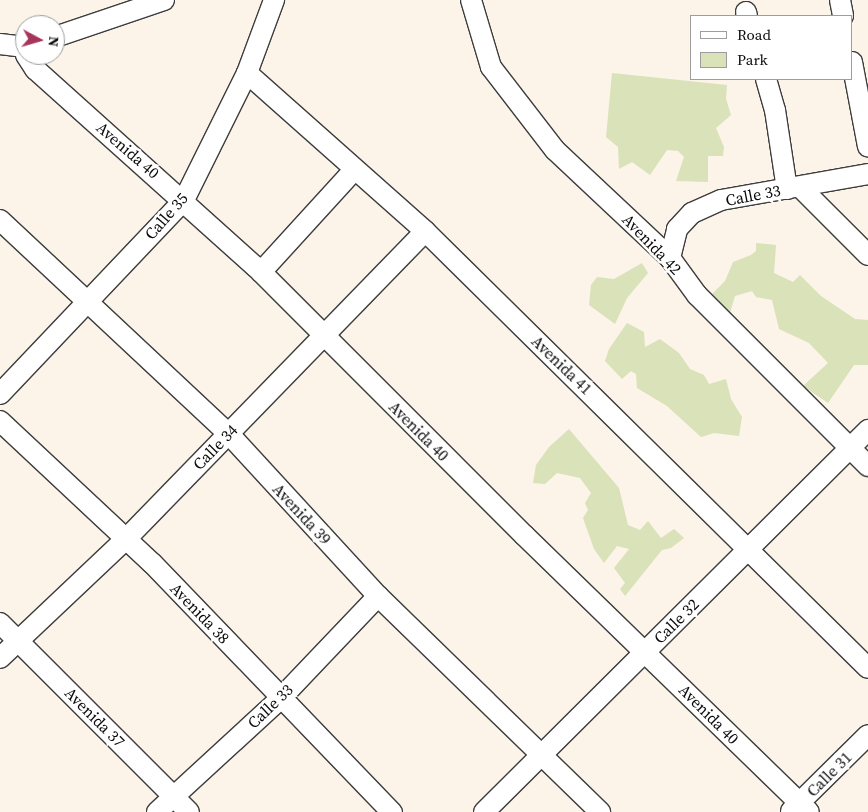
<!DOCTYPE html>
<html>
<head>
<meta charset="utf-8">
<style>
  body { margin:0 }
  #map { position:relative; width:868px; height:812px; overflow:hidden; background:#fcf3e9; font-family:"Source Serif 4",serif }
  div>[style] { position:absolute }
  .green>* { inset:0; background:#d9e2b8 }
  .roads { filter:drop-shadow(1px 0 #3d3d3d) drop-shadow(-1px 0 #3d3d3d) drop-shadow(0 1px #3d3d3d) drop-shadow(0 -1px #3d3d3d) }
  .minor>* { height:20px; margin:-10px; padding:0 10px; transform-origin:10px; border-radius:10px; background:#fff }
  span { translate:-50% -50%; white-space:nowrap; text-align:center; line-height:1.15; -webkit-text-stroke:5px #fff; paint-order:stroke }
  .street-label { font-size:16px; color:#0a0a0a }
  .legend { position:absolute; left:690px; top:15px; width:162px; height:65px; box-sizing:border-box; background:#fff; border:1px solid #9d9d9d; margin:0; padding:6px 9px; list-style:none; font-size:15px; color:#0a0a0a }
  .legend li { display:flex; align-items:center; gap:10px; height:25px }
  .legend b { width:25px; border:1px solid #9d9d9d }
  .north { position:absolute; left:15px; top:15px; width:50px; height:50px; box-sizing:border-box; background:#fff; border:1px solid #9d9d9d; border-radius:50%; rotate:96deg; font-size:14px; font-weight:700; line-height:20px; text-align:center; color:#0a0a0a }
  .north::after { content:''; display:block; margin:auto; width:18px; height:22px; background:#a7345a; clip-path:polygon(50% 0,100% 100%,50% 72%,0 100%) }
</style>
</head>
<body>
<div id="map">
  <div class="green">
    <i style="clip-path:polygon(612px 73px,727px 85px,726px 99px,731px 115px,716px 128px,724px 147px,723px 156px,708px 156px,708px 182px,676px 181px,684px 157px,678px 151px,667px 150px,650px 175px,632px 162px,619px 169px,618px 147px,606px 137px)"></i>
    <i style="clip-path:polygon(756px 243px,776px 245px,774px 273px,793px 282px,800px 275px,821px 296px,855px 319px,868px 320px,868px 365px,854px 365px,828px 403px,803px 386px,828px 363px,809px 343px,779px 329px,772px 300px,756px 297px,752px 291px,735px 296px,730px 313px,712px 294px,725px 281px,733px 262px,751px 255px,756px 251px)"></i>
    <i style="clip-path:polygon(642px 263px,648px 273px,627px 298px,615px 324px,589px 305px,591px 285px,597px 277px,614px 279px)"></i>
    <i style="clip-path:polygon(627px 323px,644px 332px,645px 347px,660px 339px,679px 353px,690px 369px,704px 375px,709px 384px,726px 379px,731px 399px,742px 417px,739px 436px,714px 433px,701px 437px,667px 406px,637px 388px,636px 374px,631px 371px,622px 379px,605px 361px,609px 349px)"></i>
    <i style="clip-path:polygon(569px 429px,619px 488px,628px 525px,640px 530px,648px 521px,661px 538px,674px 529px,684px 538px,671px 548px,662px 550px,625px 596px,620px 589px,625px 583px,614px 568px,629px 549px,617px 546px,604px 563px,594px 549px,583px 518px,588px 510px,585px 503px,591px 493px,580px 478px,557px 473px,545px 484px,533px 483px,536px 465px,549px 447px)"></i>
  </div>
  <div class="roads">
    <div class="minor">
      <i style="left:471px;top:0;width:70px;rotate:73.4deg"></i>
      <i style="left:491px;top:67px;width:105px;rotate:52.4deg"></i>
      <i style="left:555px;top:150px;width:158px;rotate:43.2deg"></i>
      <i style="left:670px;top:258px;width:46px;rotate:53.9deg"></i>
      <i style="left:697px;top:295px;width:242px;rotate:45deg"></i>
      <i style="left:840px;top:0;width:16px;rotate:79deg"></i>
      <i style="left:746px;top:12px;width:4px;rotate:76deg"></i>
      <i style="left:55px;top:37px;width:115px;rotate:-18.7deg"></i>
      <i style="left:0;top:44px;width:25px;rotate:7deg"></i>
      <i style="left:26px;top:55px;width:17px;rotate:57deg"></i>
      <i style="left:35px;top:69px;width:297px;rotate:41.9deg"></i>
      <i style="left:256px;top:267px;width:379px;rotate:45deg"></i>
      <i style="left:524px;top:535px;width:397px;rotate:44.2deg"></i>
      <i style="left:852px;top:62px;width:86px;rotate:79.3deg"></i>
      <i style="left:247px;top:73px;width:238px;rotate:41.6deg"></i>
      <i style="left:425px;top:231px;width:622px;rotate:44.61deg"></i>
      <i style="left:766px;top:79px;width:32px;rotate:74deg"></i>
      <i style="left:775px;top:110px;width:80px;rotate:81.4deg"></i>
      <i style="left:800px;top:187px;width:96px;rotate:45deg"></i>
      <i style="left:0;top:220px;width:312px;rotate:43.1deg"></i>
      <i style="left:228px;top:433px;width:222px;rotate:47.4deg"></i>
      <i style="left:378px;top:596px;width:310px;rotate:44.2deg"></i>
      <i style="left:670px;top:258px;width:30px;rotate:-76deg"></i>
      <i style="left:677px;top:229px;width:22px;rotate:-47deg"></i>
      <i style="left:692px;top:213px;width:32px;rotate:-24deg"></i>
      <i style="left:721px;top:200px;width:149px;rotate:-10deg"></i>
      <i style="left:261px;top:272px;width:139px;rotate:-47.6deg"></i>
      <i style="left:0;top:394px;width:267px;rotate:-46.5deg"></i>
      <i style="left:184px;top:200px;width:142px;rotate:-63.6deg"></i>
      <i style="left:247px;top:73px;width:78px;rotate:-69.7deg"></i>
      <i style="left:0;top:421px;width:208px;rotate:43.1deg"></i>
      <i style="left:152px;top:563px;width:346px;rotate:46.1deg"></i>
      <i style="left:0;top:623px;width:267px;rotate:45deg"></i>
      <i style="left:0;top:658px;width:173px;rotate:-43.4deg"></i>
      <i style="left:126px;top:539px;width:429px;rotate:-45.8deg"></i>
      <i style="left:791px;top:811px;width:108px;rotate:-44.6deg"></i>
      <i style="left:157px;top:812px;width:168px;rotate:-42.6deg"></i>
      <i style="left:281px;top:698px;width:141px;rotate:-46.4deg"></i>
      <i style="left:484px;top:812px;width:542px;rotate:-44.85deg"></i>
    </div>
  </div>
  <div class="street-label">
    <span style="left:128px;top:150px;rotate:41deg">Avenida 40</span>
    <span style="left:753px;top:195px;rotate:-11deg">Calle 33</span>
    <span style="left:166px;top:216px;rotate:-49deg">Calle 35</span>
    <span style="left:652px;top:244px;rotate:46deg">Avenida 42</span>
    <span style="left:562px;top:365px;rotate:44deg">Avenida 41</span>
    <span style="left:419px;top:431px;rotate:45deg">Avenida 40</span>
    <span style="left:215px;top:447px;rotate:-46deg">Calle 34</span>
    <span style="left:302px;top:514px;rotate:47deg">Avenida 39</span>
    <span style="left:200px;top:613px;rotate:46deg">Avenida 38</span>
    <span style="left:676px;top:621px;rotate:-45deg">Calle 32</span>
    <span style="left:270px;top:706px;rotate:-44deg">Calle 33</span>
    <span style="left:709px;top:714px;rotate:45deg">Avenida 40</span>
    <span style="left:95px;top:717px;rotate:45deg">Avenida 37</span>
    <span style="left:829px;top:774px;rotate:-45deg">Calle 31</span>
  </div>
  <ul class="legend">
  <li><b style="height:6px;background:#fff"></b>Road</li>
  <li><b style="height:14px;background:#d9e2b8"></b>Park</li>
  </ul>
  <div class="north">N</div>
</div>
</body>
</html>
